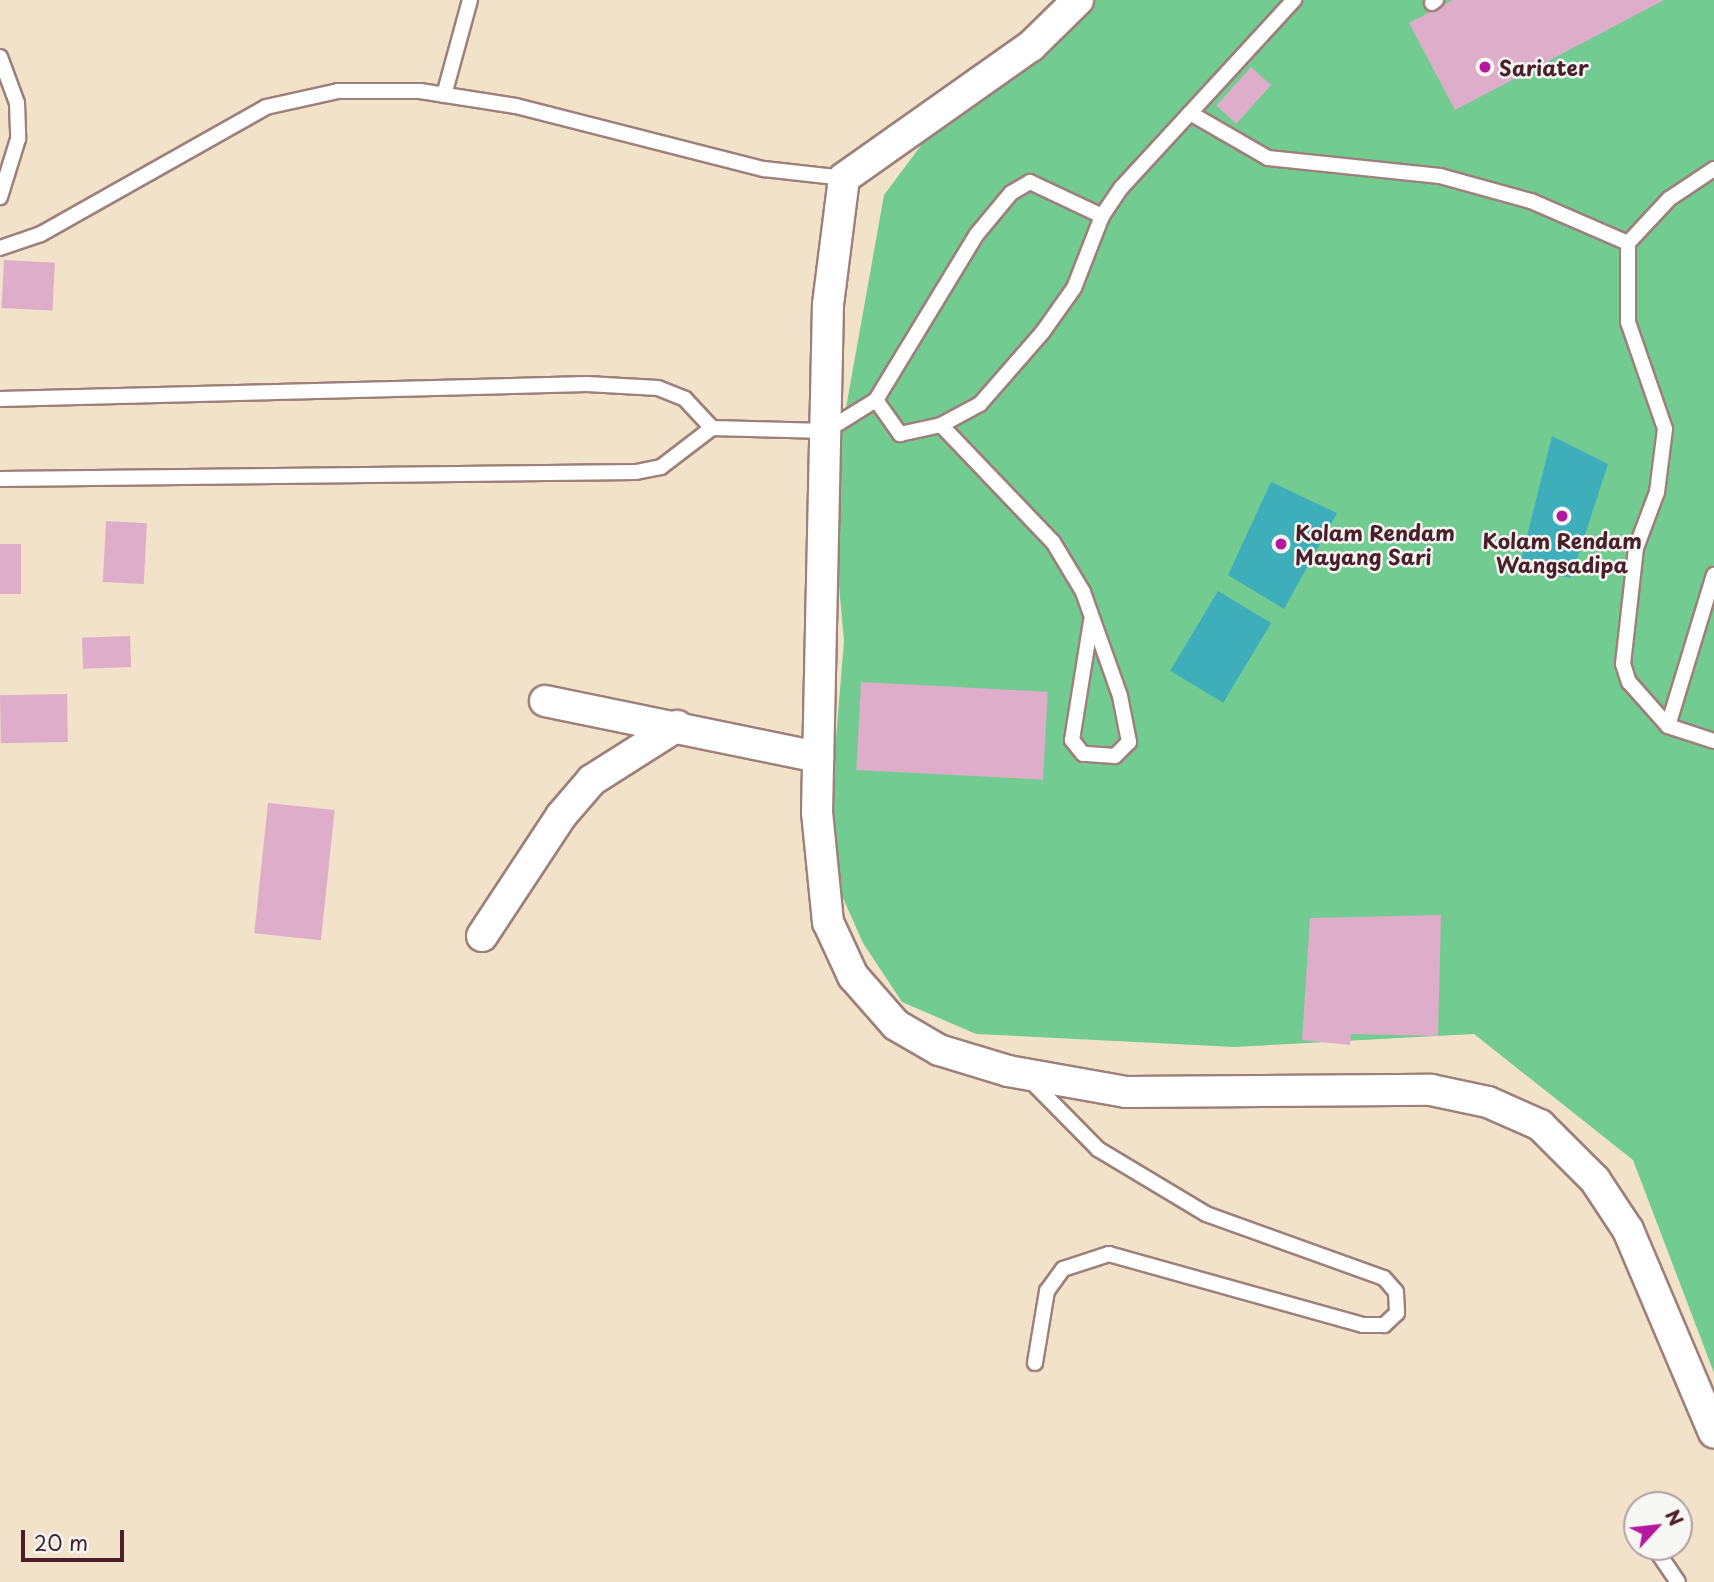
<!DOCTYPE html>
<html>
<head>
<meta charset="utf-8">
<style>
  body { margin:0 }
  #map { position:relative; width:1714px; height:1582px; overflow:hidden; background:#f3e2ca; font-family:"Playpen Sans",sans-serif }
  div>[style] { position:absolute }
  .green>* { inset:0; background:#72cc92 }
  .water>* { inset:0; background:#3faebb; transform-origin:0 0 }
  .building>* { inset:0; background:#deadc9; transform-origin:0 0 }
  .roads { filter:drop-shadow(2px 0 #9e807a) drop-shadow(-2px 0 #9e807a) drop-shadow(0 2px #9e807a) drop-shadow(0 -2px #9e807a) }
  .service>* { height:14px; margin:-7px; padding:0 7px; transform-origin:7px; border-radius:7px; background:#fff }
  .minor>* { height:30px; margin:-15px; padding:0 15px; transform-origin:15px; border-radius:15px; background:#fff }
  .dots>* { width:19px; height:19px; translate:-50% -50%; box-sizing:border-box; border:4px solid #f6f6f2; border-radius:50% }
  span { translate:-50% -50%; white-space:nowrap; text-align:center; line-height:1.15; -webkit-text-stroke:5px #f6f6f2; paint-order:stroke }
  .poi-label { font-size:21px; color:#4a1f2b; font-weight:700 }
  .left { translate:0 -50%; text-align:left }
  .north { position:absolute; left:1623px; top:1491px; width:70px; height:70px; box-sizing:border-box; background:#f6f6f2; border:2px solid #b1a0a2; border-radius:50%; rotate:63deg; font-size:19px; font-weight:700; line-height:28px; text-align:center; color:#4a1f2b }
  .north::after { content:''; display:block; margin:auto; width:24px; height:32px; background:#b5179e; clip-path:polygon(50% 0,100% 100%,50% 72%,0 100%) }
  .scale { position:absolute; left:21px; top:1530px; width:103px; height:32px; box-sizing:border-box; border:4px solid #4a1f2b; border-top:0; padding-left:9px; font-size:21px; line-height:24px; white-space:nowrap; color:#4a1f2b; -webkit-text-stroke:5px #f6f6f2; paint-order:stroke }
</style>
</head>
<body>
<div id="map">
  <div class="green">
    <i style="clip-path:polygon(1086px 0,1714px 0,1714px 1373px,1633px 1160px,1474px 1034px,1234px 1047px,976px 1034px,902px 1002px,863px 943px,826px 860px,844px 641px,836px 554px,839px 447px,884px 195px,937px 124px)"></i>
  </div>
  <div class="water">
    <i style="clip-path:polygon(1552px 436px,1608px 464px,1571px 578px,1519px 568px)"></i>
    <i style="clip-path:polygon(1271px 482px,1337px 513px,1284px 609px,1228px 575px)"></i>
    <i style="left:1218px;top:591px;width:62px;height:93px;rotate:31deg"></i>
  </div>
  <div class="building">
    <i style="clip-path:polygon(1453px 0,1664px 0,1455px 110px,1409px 23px)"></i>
    <i style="left:1251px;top:67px;width:27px;height:52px;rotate:42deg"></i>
    <i style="left:4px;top:260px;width:51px;height:48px;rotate:3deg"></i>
    <i style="left:106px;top:521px;width:41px;height:61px;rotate:3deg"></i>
    <i style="left:0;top:544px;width:21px;height:50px"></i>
    <i style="left:130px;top:636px;width:31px;height:48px;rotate:88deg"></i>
    <i style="left:861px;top:682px;width:187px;height:88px;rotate:3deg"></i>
    <i style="left:67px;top:694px;width:48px;height:67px;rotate:89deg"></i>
    <i style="left:268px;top:803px;width:67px;height:131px;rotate:6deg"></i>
    <i style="clip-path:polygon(1441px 915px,1438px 1036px,1351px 1034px,1350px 1045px,1302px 1040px,1310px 918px)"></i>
  </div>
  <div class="roads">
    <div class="service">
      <i style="left:1432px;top:3px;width:5px;rotate:-37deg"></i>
      <i style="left:0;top:57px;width:49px;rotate:69.7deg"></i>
      <i style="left:17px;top:103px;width:36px;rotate:88deg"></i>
      <i style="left:18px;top:139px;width:61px;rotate:107.2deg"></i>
      <i style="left:444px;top:95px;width:98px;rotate:-74.7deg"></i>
      <i style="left:1190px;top:113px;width:154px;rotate:-47.4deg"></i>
      <i style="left:1628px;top:243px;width:79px;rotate:90deg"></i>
      <i style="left:1628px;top:322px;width:113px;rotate:70.9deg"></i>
      <i style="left:1665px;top:429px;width:64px;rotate:97.2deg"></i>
      <i style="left:1657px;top:492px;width:60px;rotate:110.6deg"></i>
      <i style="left:1636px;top:548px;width:117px;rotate:96.4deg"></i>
      <i style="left:1623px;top:664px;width:19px;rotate:72deg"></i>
      <i style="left:1629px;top:682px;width:59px;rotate:48.4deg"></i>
      <i style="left:1668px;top:726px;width:48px;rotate:18.1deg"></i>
      <i style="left:0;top:248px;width:43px;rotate:-18.9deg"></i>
      <i style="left:41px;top:234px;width:258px;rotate:-29.4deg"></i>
      <i style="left:266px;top:107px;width:74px;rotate:-12.5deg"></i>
      <i style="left:338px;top:91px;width:82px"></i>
      <i style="left:420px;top:91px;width:97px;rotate:8.9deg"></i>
      <i style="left:516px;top:106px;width:256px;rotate:14.3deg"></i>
      <i style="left:764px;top:169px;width:81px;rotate:6.4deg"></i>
      <i style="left:0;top:399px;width:587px;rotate:-1.46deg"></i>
      <i style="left:587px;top:384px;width:71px;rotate:3.2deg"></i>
      <i style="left:658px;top:388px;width:29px;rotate:22deg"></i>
      <i style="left:685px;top:399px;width:40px;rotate:47deg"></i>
      <i style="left:876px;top:400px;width:194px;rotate:-58.7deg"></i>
      <i style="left:977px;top:234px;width:53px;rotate:-50.3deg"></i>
      <i style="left:1011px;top:193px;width:22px;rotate:-30deg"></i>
      <i style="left:1030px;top:182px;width:80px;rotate:25.3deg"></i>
      <i style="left:941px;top:425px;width:162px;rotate:46.3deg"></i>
      <i style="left:1053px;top:542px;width:58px;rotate:59deg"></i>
      <i style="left:1083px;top:592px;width:110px;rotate:70.4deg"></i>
      <i style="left:1120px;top:696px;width:47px;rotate:78.9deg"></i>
      <i style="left:1129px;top:742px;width:20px;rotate:135deg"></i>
      <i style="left:1115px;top:756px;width:32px;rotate:-176deg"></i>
      <i style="left:1083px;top:754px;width:18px;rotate:-128deg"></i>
      <i style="left:1072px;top:740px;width:121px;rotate:-80.9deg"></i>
      <i style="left:0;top:479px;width:636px;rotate:-0.63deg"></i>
      <i style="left:636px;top:472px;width:25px;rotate:-11deg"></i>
      <i style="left:661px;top:467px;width:64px;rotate:-37.4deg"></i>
      <i style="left:712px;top:428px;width:114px;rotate:1.5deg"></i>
      <i style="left:826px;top:431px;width:59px;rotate:-31.8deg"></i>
      <i style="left:876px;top:400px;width:42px;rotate:54.8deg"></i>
      <i style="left:900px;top:434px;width:42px;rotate:-12.4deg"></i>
      <i style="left:941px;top:425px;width:44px;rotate:-28.3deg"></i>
      <i style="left:980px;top:404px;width:94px;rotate:-48.9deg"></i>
      <i style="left:1042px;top:333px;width:55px;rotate:-54.6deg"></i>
      <i style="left:1074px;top:288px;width:77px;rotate:-68.7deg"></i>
      <i style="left:1102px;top:216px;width:34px;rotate:-56deg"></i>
      <i style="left:1121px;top:188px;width:102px;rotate:-47.4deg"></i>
      <i style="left:1190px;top:113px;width:90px;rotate:30deg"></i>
      <i style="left:1268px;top:158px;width:173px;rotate:6deg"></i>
      <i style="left:1440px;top:176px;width:94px;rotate:15.4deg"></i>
      <i style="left:1531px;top:201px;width:106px;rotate:23.4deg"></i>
      <i style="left:1628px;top:243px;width:60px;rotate:-47deg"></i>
      <i style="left:1669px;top:199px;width:54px;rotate:-33.7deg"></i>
      <i style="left:1668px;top:726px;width:158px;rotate:-73.1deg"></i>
      <i style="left:1027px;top:1077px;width:101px;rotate:45.4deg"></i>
      <i style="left:1098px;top:1149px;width:126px;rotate:31deg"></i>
      <i style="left:1206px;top:1214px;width:189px;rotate:19.8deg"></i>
      <i style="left:1384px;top:1278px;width:18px;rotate:49deg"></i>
      <i style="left:1396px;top:1292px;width:21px;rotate:87deg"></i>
      <i style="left:1397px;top:1313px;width:18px;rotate:137deg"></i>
      <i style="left:1384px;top:1325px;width:21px;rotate:180deg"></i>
      <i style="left:1363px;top:1325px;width:264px;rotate:-164.4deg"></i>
      <i style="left:1109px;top:1254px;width:48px;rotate:161.9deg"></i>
      <i style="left:1063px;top:1269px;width:27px;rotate:126deg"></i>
      <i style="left:1047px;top:1291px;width:73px;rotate:99.5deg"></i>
      <i style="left:1654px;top:1547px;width:42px;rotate:55.6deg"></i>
    </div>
    <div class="minor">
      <i style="left:1078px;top:0;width:66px;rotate:135.6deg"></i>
      <i style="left:1031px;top:46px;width:229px;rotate:144.8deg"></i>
      <i style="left:844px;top:178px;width:127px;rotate:97.2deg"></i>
      <i style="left:828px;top:304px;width:508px;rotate:91.24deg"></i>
      <i style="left:817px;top:812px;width:111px;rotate:84.3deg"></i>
      <i style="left:828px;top:922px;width:60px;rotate:65.2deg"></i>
      <i style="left:853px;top:976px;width:65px;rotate:48.7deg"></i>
      <i style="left:896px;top:1025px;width:50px;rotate:30.2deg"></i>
      <i style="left:939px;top:1050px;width:72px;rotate:16.9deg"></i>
      <i style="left:1008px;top:1071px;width:120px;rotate:10.1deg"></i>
      <i style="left:1126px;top:1092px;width:305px;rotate:-0.4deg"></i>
      <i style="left:1431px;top:1090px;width:58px;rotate:11.9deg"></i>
      <i style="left:1488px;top:1102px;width:57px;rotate:23.9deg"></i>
      <i style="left:1540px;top:1125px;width:78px;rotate:45deg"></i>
      <i style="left:1595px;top:1180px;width:60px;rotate:56.6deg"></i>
      <i style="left:1628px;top:1230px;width:220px;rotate:67deg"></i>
      <i style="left:545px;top:701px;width:279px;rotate:11.6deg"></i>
      <i style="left:482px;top:936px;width:144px;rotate:-56.6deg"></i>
      <i style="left:561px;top:816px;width:48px;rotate:-49.3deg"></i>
      <i style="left:592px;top:780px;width:101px;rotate:-32.4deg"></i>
    </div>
  </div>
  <div class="dots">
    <i style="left:1485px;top:67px;background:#b5179e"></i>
    <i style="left:1562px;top:516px;background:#b5179e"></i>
    <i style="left:1281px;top:544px;background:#b5179e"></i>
  </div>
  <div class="poi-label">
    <span class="left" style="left:1499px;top:67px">Sariater</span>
    <span class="left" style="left:1295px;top:544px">Kolam Rendam<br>Mayang Sari</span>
    <span style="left:1562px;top:552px">Kolam Rendam<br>Wangsadipa</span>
  </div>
  <div class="north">N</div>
  <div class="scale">20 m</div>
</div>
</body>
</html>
